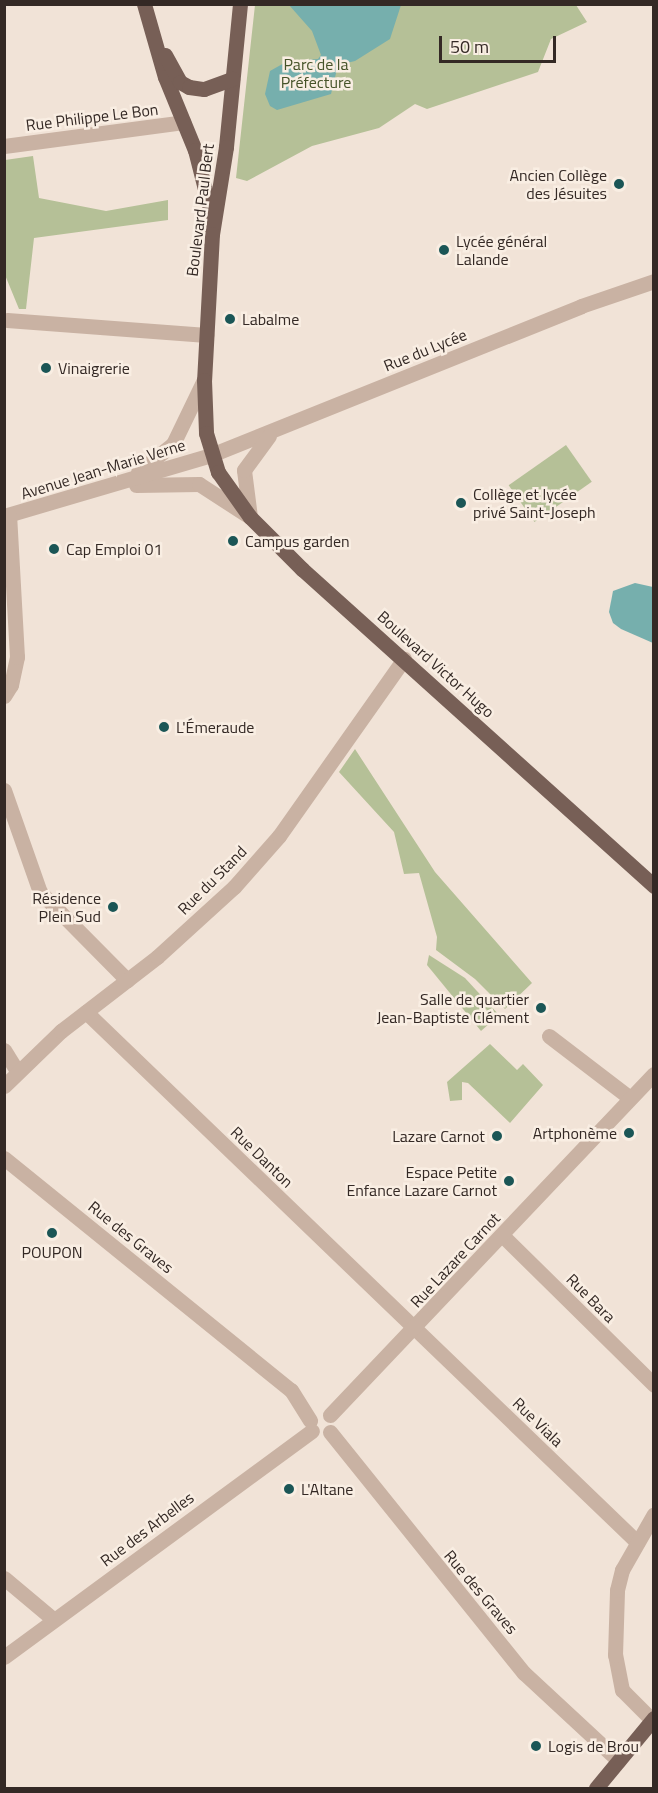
<!DOCTYPE html>
<html>
<head>
<meta charset="utf-8">
<style>
  body { margin:0 }
  #map { position:relative; width:658px; height:1793px; overflow:hidden; background:#f1e3d7; font-family:"Titillium Web",sans-serif }
  div>[style] { position:absolute }
  .green>* { inset:0; background:#b5c097; transform-origin:0 0 }
  .water>* { inset:0; background:#76afad }
  .minor>* { height:15px; margin:-7.5px; padding:0 7.5px; transform-origin:7.5px; border-radius:7.5px; background:#c9b2a3 }
  .major>* { height:15px; margin:-7.5px; padding:0 7.5px; transform-origin:7.5px; border-radius:7.5px; background:#775f56 }
  .dots>* { width:16px; height:16px; translate:-50% -50%; box-sizing:border-box; border:3px solid #f9eee3; border-radius:50% }
  span { translate:-50% -50%; white-space:nowrap; text-align:center; line-height:1.15; -webkit-text-stroke:5px #f9eee3; paint-order:stroke }
  .park-label { font-size:16px; color:#465329 }
  .street-label { font-size:16px; color:#342925 }
  .poi-label { font-size:16px; color:#342925 }
  .right { translate:-100% -50%; text-align:right }
  .left { translate:0 -50%; text-align:left }
  .frame { position:absolute; inset:0; border:6px solid #342925; pointer-events:none }
  .scale { position:absolute; left:439px; top:36px; width:117px; height:27px; box-sizing:border-box; border:3px solid #342925; border-top:0; padding-left:8px; font-size:18px; line-height:21px; white-space:nowrap; color:#342925; -webkit-text-stroke:4px #f9eee3; paint-order:stroke }
</style>
</head>
<body>
<div id="map">
  <div class="green">
    <i style="clip-path:polygon(255px 5px,576px 5px,587px 22px,551px 39px,538px 72px,427px 109px,415px 104px,379px 128px,312px 146px,247px 181px,236px 178px)"></i>
    <i style="clip-path:polygon(33px 156px,39px 198px,106px 211px,168px 200px,168px 220px,34px 238px,26px 309px,19px 309px,5px 275px,5px 160px)"></i>
    <i style="left:566px;top:445px;width:45px;height:70px;rotate:55deg"></i>
    <i style="clip-path:polygon(355px 749px,435px 872px,532px 983px,505px 1009px,475px 979px,436px 950px,437px 937px,419px 873px,404px 874px,394px 832px,339px 772px)"></i>
    <i style="clip-path:polygon(429px 955px,465px 978px,499px 1015px,481px 1031px,427px 965px)"></i>
    <i style="clip-path:polygon(490px 1044px,517px 1070px,523px 1064px,543px 1085px,510px 1123px,468px 1083px,462px 1082px,462px 1100px,450px 1101px,447px 1082px)"></i>
  </div>
  <div class="water">
    <i style="clip-path:polygon(289px 5px,401px 5px,390px 39px,355px 61px,338px 65px,331px 94px,277px 110px,270px 106px,265px 94px,270px 71px,286px 62px,318px 59px,321px 55px,312px 31px)"></i>
    <i style="clip-path:polygon(635px 583px,653px 587px,653px 643px,621px 629px,613px 623px,609px 612px,613px 591px)"></i>
  </div>
  <div class="minor">
    <i style="left:4px;top:146px;width:181px;rotate:-7.6deg"></i>
    <i style="left:7px;top:320px;width:200px;rotate:4.3deg"></i>
    <i style="left:138px;top:472px;width:45px;rotate:-38.7deg"></i>
    <i style="left:173px;top:444px;width:71px;rotate:-64.2deg"></i>
    <i style="left:136px;top:485px;width:63px;rotate:-0.9deg"></i>
    <i style="left:199px;top:484px;width:57px;rotate:32.9deg"></i>
    <i style="left:4px;top:516px;width:216px;rotate:-16.4deg"></i>
    <i style="left:211px;top:455px;width:399px;rotate:-21.9deg"></i>
    <i style="left:581px;top:306px;width:77px;rotate:-18.9deg"></i>
    <i style="left:250px;top:517px;width:47px;rotate:-97.3deg"></i>
    <i style="left:244px;top:470px;width:42px;rotate:-53.7deg"></i>
    <i style="left:4px;top:696px;width:13px;rotate:-58deg"></i>
    <i style="left:11px;top:685px;width:29px;rotate:-78deg"></i>
    <i style="left:17px;top:657px;width:142px;rotate:-93.2deg"></i>
    <i style="left:4px;top:790px;width:108px;rotate:70.6deg"></i>
    <i style="left:40px;top:892px;width:124px;rotate:45.3deg"></i>
    <i style="left:86px;top:1012px;width:765px;rotate:43.89deg"></i>
    <i style="left:549px;top:1036px;width:102px;rotate:37.4deg"></i>
    <i style="left:4px;top:1050px;width:25px;rotate:58deg"></i>
    <i style="left:4px;top:1086px;width:79px;rotate:-44deg"></i>
    <i style="left:61px;top:1031px;width:121px;rotate:-37.6deg"></i>
    <i style="left:157px;top:957px;width:104px;rotate:-42.3deg"></i>
    <i style="left:234px;top:887px;width:68px;rotate:-48.6deg"></i>
    <i style="left:279px;top:836px;width:217px;rotate:-54.8deg"></i>
    <i style="left:4px;top:1158px;width:369px;rotate:39deg"></i>
    <i style="left:291px;top:1390px;width:36px;rotate:58deg"></i>
    <i style="left:502px;top:1235px;width:214px;rotate:44.6deg"></i>
    <i style="left:330px;top:1415px;width:470px;rotate:-46.5deg"></i>
    <i style="left:330px;top:1432px;width:309px;rotate:51.2deg"></i>
    <i style="left:524px;top:1673px;width:129px;rotate:42.8deg"></i>
    <i style="left:4px;top:1578px;width:65px;rotate:40deg"></i>
    <i style="left:4px;top:1657px;width:382px;rotate:-36.3deg"></i>
    <i style="left:652px;top:1720px;width:42px;rotate:-135deg"></i>
    <i style="left:622px;top:1690px;width:36px;rotate:-101deg"></i>
    <i style="left:615px;top:1655px;width:65px;rotate:-88.2deg"></i>
    <i style="left:617px;top:1590px;width:21px;rotate:-76deg"></i>
    <i style="left:622px;top:1570px;width:64px;rotate:-60.3deg"></i>
  </div>
  <div class="major">
    <i style="left:144px;top:4px;width:76px;rotate:74deg"></i>
    <i style="left:165px;top:77px;width:79px;rotate:67.7deg"></i>
    <i style="left:195px;top:150px;width:65px;rotate:75.7deg"></i>
    <i style="left:240px;top:4px;width:144px;rotate:95.6deg"></i>
    <i style="left:226px;top:147px;width:88px;rotate:99.1deg"></i>
    <i style="left:212px;top:234px;width:146px;rotate:93.1deg"></i>
    <i style="left:204px;top:380px;width:53px;rotate:87.8deg"></i>
    <i style="left:206px;top:433px;width:41px;rotate:72.9deg"></i>
    <i style="left:218px;top:472px;width:55px;rotate:54.6deg"></i>
    <i style="left:250px;top:517px;width:74px;rotate:45deg"></i>
    <i style="left:302px;top:569px;width:474px;rotate:42deg"></i>
    <i style="left:165px;top:55px;width:31px;rotate:61deg"></i>
    <i style="left:180px;top:82px;width:10px;rotate:29deg"></i>
    <i style="left:189px;top:87px;width:15px;rotate:8deg"></i>
    <i style="left:204px;top:89px;width:30px;rotate:-20deg"></i>
    <i style="left:596px;top:1788px;width:91px;rotate:-50.4deg"></i>
  </div>
  <div class="dots">
    <i style="left:619px;top:184px;background:#1b5656"></i>
    <i style="left:444px;top:250px;background:#1b5656"></i>
    <i style="left:230px;top:319px;background:#1b5656"></i>
    <i style="left:46px;top:368px;background:#1b5656"></i>
    <i style="left:461px;top:503px;background:#1b5656"></i>
    <i style="left:233px;top:541px;background:#1b5656"></i>
    <i style="left:54px;top:549px;background:#1b5656"></i>
    <i style="left:164px;top:727px;background:#1b5656"></i>
    <i style="left:113px;top:907px;background:#1b5656"></i>
    <i style="left:541px;top:1008px;background:#1b5656"></i>
    <i style="left:629px;top:1133px;background:#1b5656"></i>
    <i style="left:497px;top:1136px;background:#1b5656"></i>
    <i style="left:509px;top:1181px;background:#1b5656"></i>
    <i style="left:52px;top:1233px;background:#1b5656"></i>
    <i style="left:289px;top:1489px;background:#1b5656"></i>
    <i style="left:536px;top:1746px;background:#1b5656"></i>
  </div>
  <div class="park-label">
    <span style="left:316px;top:73px">Parc de la<br>Préfecture</span>
  </div>
  <div class="street-label">
    <span style="left:92px;top:117px;rotate:-7deg">Rue Philippe Le Bon</span>
    <span style="left:200px;top:210px;rotate:-83deg">Boulevard Paul Bert</span>
    <span style="left:425px;top:350px;rotate:-22deg">Rue du Lycée</span>
    <span style="left:103px;top:469px;rotate:-17deg">Avenue Jean-Marie Verne</span>
    <span style="left:436px;top:664px;rotate:42deg">Boulevard Victor Hugo</span>
    <span style="left:212px;top:880px;rotate:-45deg">Rue du Stand</span>
    <span style="left:262px;top:1157px;rotate:44deg">Rue Danton</span>
    <span style="left:131px;top:1237px;rotate:39deg">Rue des Graves</span>
    <span style="left:455px;top:1260px;rotate:-47deg">Rue Lazare Carnot</span>
    <span style="left:591px;top:1298px;rotate:45deg">Rue Bara</span>
    <span style="left:538px;top:1422px;rotate:44deg">Rue Viala</span>
    <span style="left:147px;top:1529px;rotate:-37deg">Rue des Arbelles</span>
    <span style="left:481px;top:1592px;rotate:50deg">Rue des Graves</span>
  </div>
  <div class="poi-label">
    <span class="right" style="left:607px;top:184px">Ancien Collège<br>des Jésuites</span>
    <span class="left" style="left:456px;top:250px">Lycée général<br>Lalande</span>
    <span class="left" style="left:242px;top:319px">Labalme</span>
    <span class="left" style="left:58px;top:368px">Vinaigrerie</span>
    <span class="left" style="left:473px;top:503px">Collège et lycée<br>privé Saint-Joseph</span>
    <span class="left" style="left:245px;top:541px">Campus garden</span>
    <span class="left" style="left:66px;top:549px">Cap Emploi 01</span>
    <span class="left" style="left:176px;top:727px">L'Émeraude</span>
    <span class="right" style="left:101px;top:907px">Résidence<br>Plein Sud</span>
    <span class="right" style="left:529px;top:1008px">Salle de quartier<br>Jean-Baptiste Clément</span>
    <span class="right" style="left:617px;top:1133px">Artphonème</span>
    <span class="right" style="left:485px;top:1136px">Lazare Carnot</span>
    <span class="right" style="left:497px;top:1181px">Espace Petite<br>Enfance Lazare Carnot</span>
    <span style="left:52px;top:1252px">POUPON</span>
    <span class="left" style="left:301px;top:1489px">L'Altane</span>
    <span class="left" style="left:548px;top:1746px">Logis de Brou</span>
  </div>
  <div class="frame"></div>
  <div class="scale">50 m</div>
</div>
</body>
</html>
